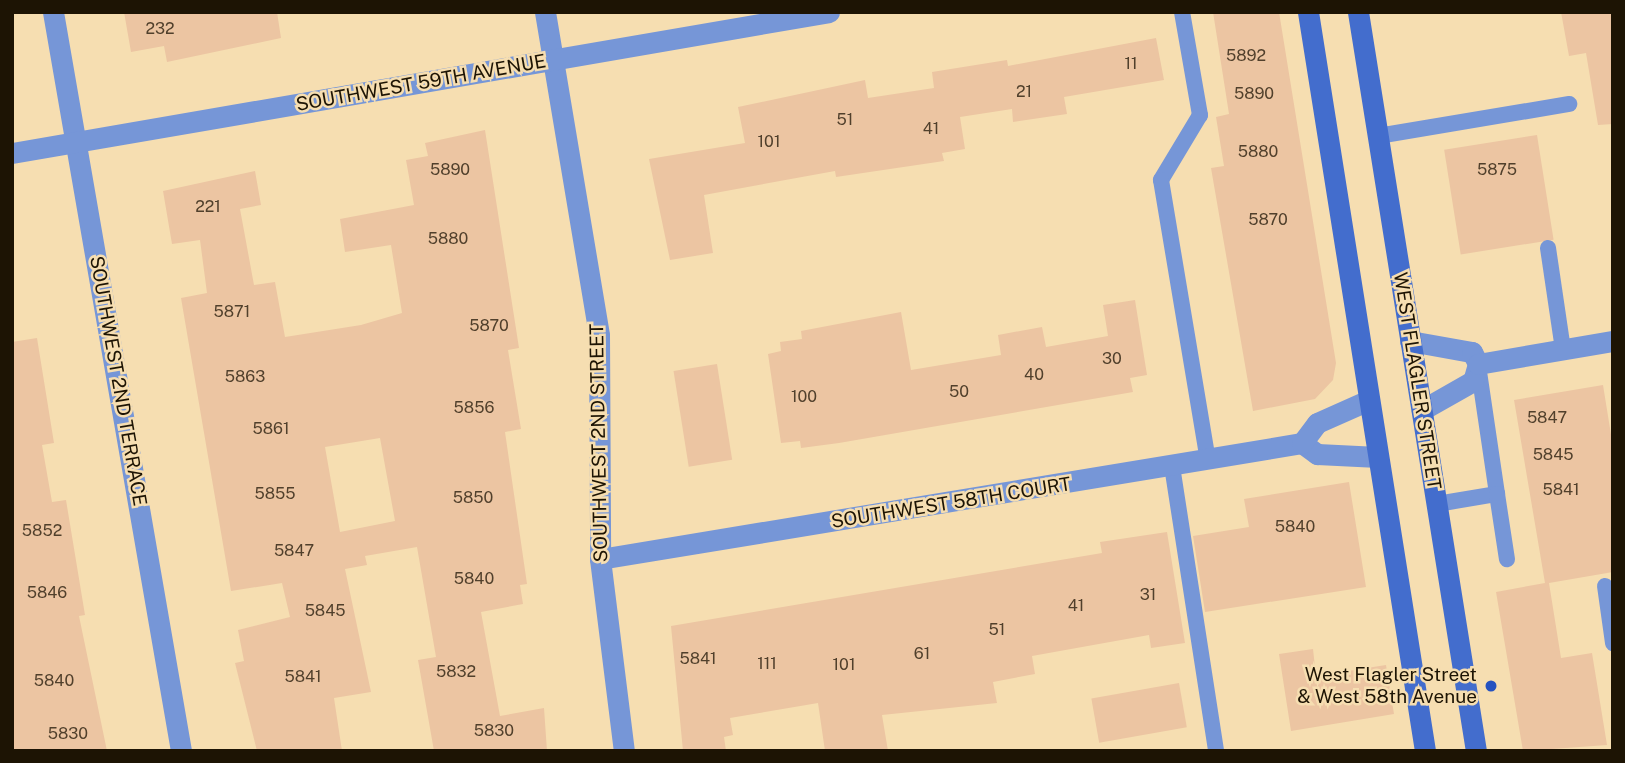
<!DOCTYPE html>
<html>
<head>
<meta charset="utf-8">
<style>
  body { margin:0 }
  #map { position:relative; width:1625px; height:763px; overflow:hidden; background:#f6deb1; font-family:"Public Sans",sans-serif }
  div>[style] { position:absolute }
  .building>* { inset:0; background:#ecc5a2; transform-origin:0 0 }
  .lane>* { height:16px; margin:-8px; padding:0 8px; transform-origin:8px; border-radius:8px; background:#7696d7 }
  .street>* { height:21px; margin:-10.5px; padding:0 10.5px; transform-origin:10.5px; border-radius:10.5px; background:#7696d7 }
  .secondary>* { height:21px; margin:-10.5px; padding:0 10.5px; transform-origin:10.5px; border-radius:10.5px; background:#436dcd }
  .dots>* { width:19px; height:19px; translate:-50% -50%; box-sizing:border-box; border:4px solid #f6deb1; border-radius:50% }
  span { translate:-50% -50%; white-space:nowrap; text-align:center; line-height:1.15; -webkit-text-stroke:5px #f6deb1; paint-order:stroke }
  .number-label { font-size:16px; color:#51402c }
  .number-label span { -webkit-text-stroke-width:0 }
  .street-label { font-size:19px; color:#1d1404 }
  .poi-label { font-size:19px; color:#1d1404 }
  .right { translate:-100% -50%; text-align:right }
  .frame { position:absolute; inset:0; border:14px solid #1d1404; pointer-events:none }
</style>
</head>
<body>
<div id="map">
  <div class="building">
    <i style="clip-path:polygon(124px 12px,277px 12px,281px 38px,167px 62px,164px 46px,131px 52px)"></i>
    <i style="clip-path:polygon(1213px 12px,1279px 12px,1336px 363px,1333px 380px,1315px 399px,1253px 411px,1211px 168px,1224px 166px,1216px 117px,1229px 114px)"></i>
    <i style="clip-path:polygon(1561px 12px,1613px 12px,1613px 124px,1598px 125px,1586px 53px,1569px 56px)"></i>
    <i style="clip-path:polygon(1156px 38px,1164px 80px,1064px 97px,1067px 114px,1013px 122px,1012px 109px,960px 117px,965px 149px,942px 153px,944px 161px,836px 177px,835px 171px,704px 195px,713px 253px,670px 260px,649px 159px,745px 143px,738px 107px,865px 80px,868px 98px,934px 88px,932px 72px,1007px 60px,1008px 66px)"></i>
    <i style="clip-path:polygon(evenodd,485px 130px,519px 348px,508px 350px,521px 429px,505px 432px,527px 584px,520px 585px,523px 604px,481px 612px,500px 716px,544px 708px,547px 751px,434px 751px,418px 660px,436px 657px,417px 547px,365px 556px,367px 565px,345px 569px,371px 692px,334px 698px,342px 751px,257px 751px,235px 663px,244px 661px,238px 630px,290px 617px,282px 583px,231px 591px,181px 298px,207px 293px,200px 240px,172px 244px,163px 191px,255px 171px,261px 205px,240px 209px,254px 285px,275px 282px,285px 337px,361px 325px,402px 313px,391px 245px,345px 252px,340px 219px,414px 205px,406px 160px,428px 156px,425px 143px,485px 130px,380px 438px,395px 521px,340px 532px,325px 447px,380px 438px)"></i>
    <i style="left:1537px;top:135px;width:106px;height:94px;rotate:81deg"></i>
    <i style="clip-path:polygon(1135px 300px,1147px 375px,1130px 378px,1133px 392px,839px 443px,801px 448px,800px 441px,781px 443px,768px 354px,781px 351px,780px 342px,802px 339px,801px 331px,901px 312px,911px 370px,1001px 355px,998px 335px,1042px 327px,1046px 347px,1108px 336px,1103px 305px)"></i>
    <i style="clip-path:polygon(37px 338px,54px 443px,42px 445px,52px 502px,66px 500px,85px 615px,79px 616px,107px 751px,12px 751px,12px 342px)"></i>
    <i style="left:717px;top:364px;width:97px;height:44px;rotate:81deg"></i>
    <i style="clip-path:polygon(1603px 385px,1613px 447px,1613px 572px,1549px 583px,1561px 658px,1592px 653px,1607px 745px,1523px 751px,1496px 592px,1545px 583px,1514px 400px)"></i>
    <i style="clip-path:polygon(1349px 482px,1366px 587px,1205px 612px,1193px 536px,1249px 527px,1244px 499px)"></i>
    <i style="clip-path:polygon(1167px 532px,1185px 643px,1151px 648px,1149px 635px,1032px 656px,1035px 674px,993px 682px,997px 703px,882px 715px,888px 751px,825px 751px,818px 703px,730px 718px,733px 735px,724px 737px,726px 751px,683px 751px,671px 626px,1102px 553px,1100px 542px)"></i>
    <i style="clip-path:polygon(1313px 649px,1316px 676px,1386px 665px,1394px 714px,1291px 731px,1279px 654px)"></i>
    <i style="left:1179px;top:683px;width:45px;height:89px;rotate:80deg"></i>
  </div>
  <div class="lane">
    <i style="left:1182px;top:12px;width:105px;rotate:80.1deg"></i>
    <i style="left:1200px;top:115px;width:76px;rotate:121deg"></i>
    <i style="left:1161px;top:180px;width:284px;rotate:80.5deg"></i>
    <i style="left:1378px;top:136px;width:194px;rotate:-9.5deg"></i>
    <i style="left:1548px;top:248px;width:103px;rotate:81.6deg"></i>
    <i style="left:1478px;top:365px;width:130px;rotate:81.6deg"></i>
    <i style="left:1172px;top:466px;width:288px;rotate:81.2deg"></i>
    <i style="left:1437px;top:504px;width:61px;rotate:-9.5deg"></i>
    <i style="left:1497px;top:494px;width:66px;rotate:81.3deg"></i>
    <i style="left:1605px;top:586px;width:58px;rotate:82deg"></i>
  </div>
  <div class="street">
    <i style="left:53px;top:12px;width:750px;rotate:80.17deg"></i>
    <i style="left:545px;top:12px;width:327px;rotate:80.5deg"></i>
    <i style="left:599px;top:335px;width:224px;rotate:89.7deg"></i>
    <i style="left:600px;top:559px;width:193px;rotate:82.9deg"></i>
    <i style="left:12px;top:153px;width:829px;rotate:-9.79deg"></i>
    <i style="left:1410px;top:341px;width:63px;rotate:10.1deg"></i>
    <i style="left:1472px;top:352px;width:13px;rotate:63deg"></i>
    <i style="left:1478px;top:364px;width:18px;rotate:106deg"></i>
    <i style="left:1473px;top:381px;width:59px;rotate:150.4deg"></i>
    <i style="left:1478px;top:364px;width:137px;rotate:-9.7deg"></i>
    <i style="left:1302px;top:443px;width:19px;rotate:36deg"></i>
    <i style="left:1317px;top:454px;width:61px;rotate:2.8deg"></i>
    <i style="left:600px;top:559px;width:712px;rotate:-9.38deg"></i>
    <i style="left:1302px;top:443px;width:25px;rotate:-53deg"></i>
    <i style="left:1317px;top:423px;width:57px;rotate:-23.9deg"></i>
  </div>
  <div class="secondary">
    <i style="left:1308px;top:12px;width:748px;rotate:81deg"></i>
    <i style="left:1358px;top:12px;width:748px;rotate:80.93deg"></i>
  </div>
  <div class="dots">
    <i style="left:1491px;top:686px;background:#2552c0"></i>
  </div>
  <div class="number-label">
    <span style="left:160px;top:29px">232</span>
    <span style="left:1246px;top:56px">5892</span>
    <span style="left:1131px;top:64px">11</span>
    <span style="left:1024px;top:92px">21</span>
    <span style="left:1254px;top:94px">5890</span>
    <span style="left:845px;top:120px">51</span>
    <span style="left:931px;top:129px">41</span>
    <span style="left:769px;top:142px">101</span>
    <span style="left:1258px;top:152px">5880</span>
    <span style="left:450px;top:170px">5890</span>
    <span style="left:1497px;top:170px">5875</span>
    <span style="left:208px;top:207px">221</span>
    <span style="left:1268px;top:220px">5870</span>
    <span style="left:448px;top:239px">5880</span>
    <span style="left:232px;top:312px">5871</span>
    <span style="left:489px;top:326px">5870</span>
    <span style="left:1112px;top:359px">30</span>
    <span style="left:1034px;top:375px">40</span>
    <span style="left:245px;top:377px">5863</span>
    <span style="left:959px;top:392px">50</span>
    <span style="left:804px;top:397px">100</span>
    <span style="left:474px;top:408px">5856</span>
    <span style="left:1547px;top:418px">5847</span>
    <span style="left:271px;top:429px">5861</span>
    <span style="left:1553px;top:455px">5845</span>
    <span style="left:1561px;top:490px">5841</span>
    <span style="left:275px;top:494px">5855</span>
    <span style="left:473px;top:498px">5850</span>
    <span style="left:1295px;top:527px">5840</span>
    <span style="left:42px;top:531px">5852</span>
    <span style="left:294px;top:551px">5847</span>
    <span style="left:474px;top:579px">5840</span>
    <span style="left:47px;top:593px">5846</span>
    <span style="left:1148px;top:595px">31</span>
    <span style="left:1076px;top:606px">41</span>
    <span style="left:325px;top:611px">5845</span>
    <span style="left:997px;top:630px">51</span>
    <span style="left:922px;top:654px">61</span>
    <span style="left:698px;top:659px">5841</span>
    <span style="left:767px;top:664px">111</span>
    <span style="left:844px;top:665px">101</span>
    <span style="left:456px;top:672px">5832</span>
    <span style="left:303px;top:677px">5841</span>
    <span style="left:54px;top:681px">5840</span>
    <span style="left:494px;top:731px">5830</span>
    <span style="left:68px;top:734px">5830</span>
  </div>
  <div class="street-label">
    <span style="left:421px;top:83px;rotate:-10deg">SOUTHWEST 59TH AVENUE</span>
    <span style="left:118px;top:381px;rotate:80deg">SOUTHWEST 2ND TERRACE</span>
    <span style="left:1417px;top:381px;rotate:81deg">WEST FLAGLER STREET</span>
    <span style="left:599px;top:443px;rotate:-91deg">SOUTHWEST 2ND STREET</span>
    <span style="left:951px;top:503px;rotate:-9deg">SOUTHWEST 58TH COURT</span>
  </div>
  <div class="poi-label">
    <span class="right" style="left:1477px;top:686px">West Flagler Street<br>&amp; West 58th Avenue</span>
  </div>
  <div class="frame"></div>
</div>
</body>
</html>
